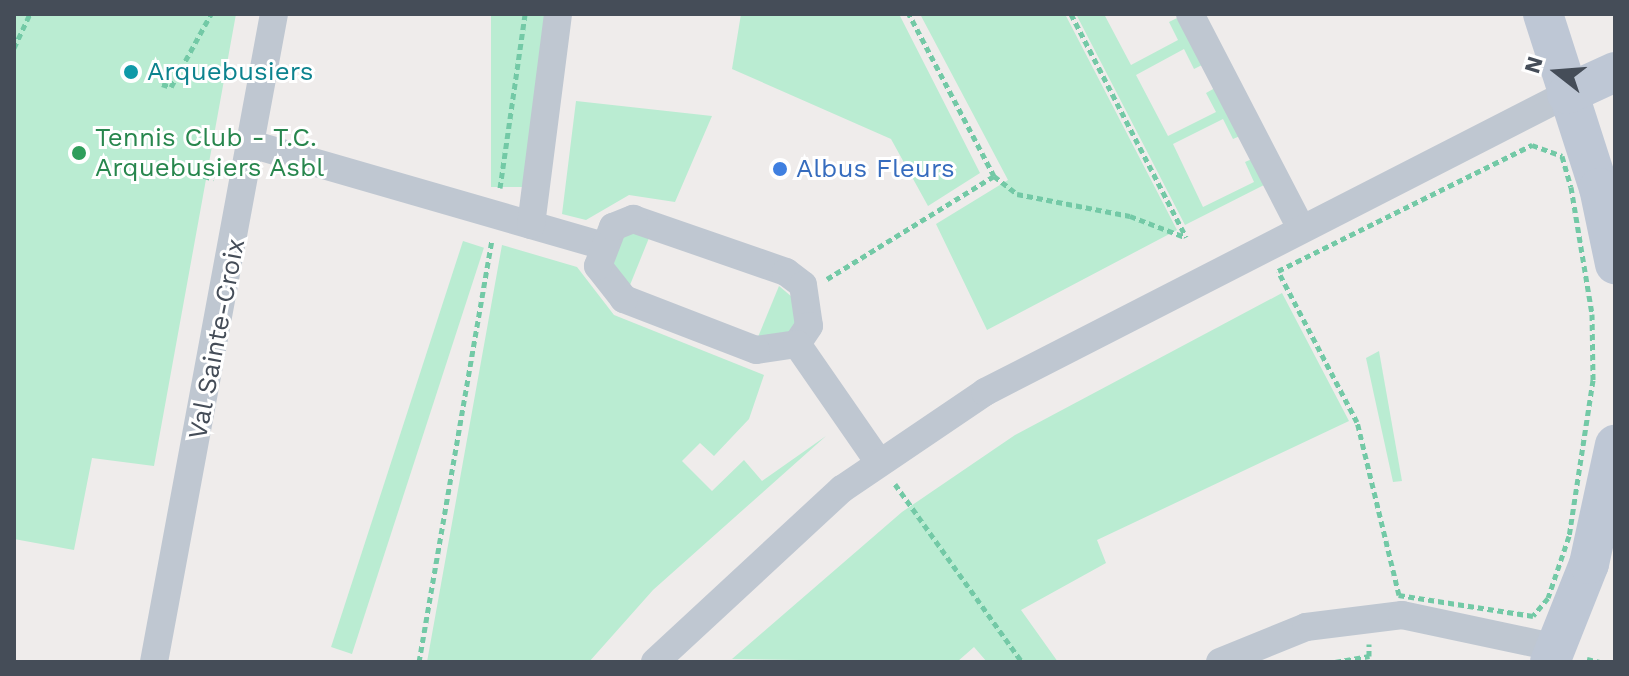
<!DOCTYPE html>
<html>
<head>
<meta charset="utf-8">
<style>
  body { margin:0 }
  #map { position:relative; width:1629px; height:676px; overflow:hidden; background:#efeceb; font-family:"Work Sans",sans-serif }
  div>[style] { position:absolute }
  .green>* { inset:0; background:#baecd2; transform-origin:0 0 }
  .path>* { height:5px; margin-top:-2.5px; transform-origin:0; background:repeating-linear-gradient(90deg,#73c9a6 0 6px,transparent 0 10px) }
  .street>* { height:28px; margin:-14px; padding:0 14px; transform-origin:14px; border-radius:14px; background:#bfc7d1 }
  .secondary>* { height:40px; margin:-20px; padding:0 20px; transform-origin:20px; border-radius:20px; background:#bec7d5 }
  .dots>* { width:22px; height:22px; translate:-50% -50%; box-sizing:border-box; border:4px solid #fff; border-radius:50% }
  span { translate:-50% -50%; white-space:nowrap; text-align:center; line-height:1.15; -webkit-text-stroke:6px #fff; paint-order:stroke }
  .culture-label { font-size:26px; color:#0d838f }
  .left { translate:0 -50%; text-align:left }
  .leisure-label { font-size:26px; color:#27864d }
  .shop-label { font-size:26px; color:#366cbe }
  .street-label { font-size:26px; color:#454d58 }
  .frame { position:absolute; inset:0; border:16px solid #454d58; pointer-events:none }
  .north { position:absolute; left:1517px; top:32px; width:80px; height:80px; -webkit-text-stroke:6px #fff; paint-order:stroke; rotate:287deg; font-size:22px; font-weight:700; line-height:32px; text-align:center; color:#454d58 }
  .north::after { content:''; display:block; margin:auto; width:28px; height:36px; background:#454d58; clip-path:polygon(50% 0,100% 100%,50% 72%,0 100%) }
</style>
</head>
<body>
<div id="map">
  <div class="green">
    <i style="clip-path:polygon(14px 14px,236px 14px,154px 466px,92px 458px,74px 550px,14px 539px)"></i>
    <i style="left:491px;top:14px;width:57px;height:173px"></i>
    <i style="clip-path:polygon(741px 14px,899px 14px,980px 173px,928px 206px,891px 139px,732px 69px)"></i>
    <i style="clip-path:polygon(920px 14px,1065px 14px,1177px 230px,987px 330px,936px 224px,1008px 180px)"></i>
    <i style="clip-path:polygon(1076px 14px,1104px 14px,1131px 65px,1178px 40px,1169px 22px,1179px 17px,1202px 65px,1194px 69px,1184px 49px,1136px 75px,1168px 136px,1216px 112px,1206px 93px,1215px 88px,1240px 136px,1233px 139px,1223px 119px,1173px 144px,1203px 207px,1254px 182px,1245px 162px,1252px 159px,1264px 185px,1185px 225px)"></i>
    <i style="clip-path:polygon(576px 101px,712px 116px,675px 202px,629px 195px,586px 220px,562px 214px)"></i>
    <i style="clip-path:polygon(632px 232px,651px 233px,630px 285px,613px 266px,619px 240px)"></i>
    <i style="left:463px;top:241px;width:22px;height:427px;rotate:18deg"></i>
    <i style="clip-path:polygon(502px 245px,577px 267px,614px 315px,764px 375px,749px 419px,714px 456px,700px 443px,682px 461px,712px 491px,744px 460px,762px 481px,826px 436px,653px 590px,589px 662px,427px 662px)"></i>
    <i style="clip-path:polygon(779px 286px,792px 297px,798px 320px,790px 333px,758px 337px)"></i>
    <i style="clip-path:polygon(1282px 293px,1349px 421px,1097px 540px,1106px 563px,1021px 610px,1058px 662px,987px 662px,974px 647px,957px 662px,732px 659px,902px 512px,1015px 435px)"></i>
    <i style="clip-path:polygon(1379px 351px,1402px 481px,1393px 482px,1366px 358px)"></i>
  </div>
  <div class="path">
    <i style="left:1071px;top:14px;width:251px;rotate:62.7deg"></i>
    <i style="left:14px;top:48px;width:38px;rotate:-65deg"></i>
    <i style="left:162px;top:84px;width:9px;rotate:18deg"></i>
    <i style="left:171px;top:87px;width:83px;rotate:-61.3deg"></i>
    <i style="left:1532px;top:145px;width:32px;rotate:20deg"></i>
    <i style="left:1562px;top:156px;width:32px;rotate:74deg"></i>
    <i style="left:1571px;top:187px;width:129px;rotate:80.6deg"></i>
    <i style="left:1592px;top:314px;width:66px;rotate:89.1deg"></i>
    <i style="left:1593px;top:380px;width:158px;rotate:98.7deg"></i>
    <i style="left:1569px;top:536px;width:65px;rotate:108.7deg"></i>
    <i style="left:1548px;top:598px;width:23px;rotate:130deg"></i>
    <i style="left:1533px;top:616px;width:136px;rotate:-171.1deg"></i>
    <i style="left:1399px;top:595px;width:178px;rotate:-103.6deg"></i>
    <i style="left:1357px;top:422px;width:170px;rotate:-117.6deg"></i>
    <i style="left:1278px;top:271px;width:284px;rotate:-26.4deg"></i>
    <i style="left:185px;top:170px;width:30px;rotate:17deg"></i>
    <i style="left:994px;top:176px;width:29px;rotate:38deg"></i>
    <i style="left:1017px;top:194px;width:115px;rotate:11deg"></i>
    <i style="left:1130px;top:216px;width:59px;rotate:20.9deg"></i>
    <i style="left:500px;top:188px;width:176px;rotate:-81.8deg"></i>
    <i style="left:827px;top:279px;width:196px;rotate:-31.7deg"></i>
    <i style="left:994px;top:176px;width:183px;rotate:-117.7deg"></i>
    <i style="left:895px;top:484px;width:219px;rotate:54.5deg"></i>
    <i style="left:1587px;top:659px;width:13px;rotate:13deg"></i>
    <i style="left:419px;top:662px;width:427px;rotate:-80.2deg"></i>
    <i style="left:1335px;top:662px;width:35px;rotate:-10deg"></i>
    <i style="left:1369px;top:656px;width:12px;rotate:-90deg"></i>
  </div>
  <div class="street">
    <i style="left:1190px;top:14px;width:239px;rotate:62.6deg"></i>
    <i style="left:254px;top:145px;width:361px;rotate:16.1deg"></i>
    <i style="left:633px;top:219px;width:162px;rotate:19.1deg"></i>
    <i style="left:786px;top:272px;width:21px;rotate:37deg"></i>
    <i style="left:803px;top:285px;width:41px;rotate:81.7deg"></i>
    <i style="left:809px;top:326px;width:22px;rotate:124deg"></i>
    <i style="left:797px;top:344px;width:41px;rotate:171.7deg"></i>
    <i style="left:756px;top:350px;width:142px;rotate:-158.9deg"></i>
    <i style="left:624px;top:299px;width:42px;rotate:-128.2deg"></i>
    <i style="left:598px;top:266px;width:42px;rotate:-69deg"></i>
    <i style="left:613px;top:227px;width:22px;rotate:-22deg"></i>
    <i style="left:531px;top:225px;width:213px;rotate:-82.7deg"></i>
    <i style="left:797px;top:344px;width:142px;rotate:55.3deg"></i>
    <i style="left:154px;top:662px;width:659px;rotate:-79.51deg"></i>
    <i style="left:655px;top:662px;width:255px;rotate:-42.8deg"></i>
    <i style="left:842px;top:489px;width:173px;rotate:-34.1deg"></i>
    <i style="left:985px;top:392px;width:654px;rotate:-27.11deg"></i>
    <i style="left:1220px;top:662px;width:93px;rotate:-22.1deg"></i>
    <i style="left:1306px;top:627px;width:97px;rotate:-7.1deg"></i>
    <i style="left:1402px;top:615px;width:158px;rotate:12deg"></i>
  </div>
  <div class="secondary">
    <i style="left:1543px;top:14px;width:183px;rotate:72.2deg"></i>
    <i style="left:1599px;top:188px;width:78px;rotate:78.1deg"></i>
    <i style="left:1567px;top:94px;width:53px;rotate:-24.6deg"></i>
    <i style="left:1550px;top:662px;width:105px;rotate:-68.3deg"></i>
    <i style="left:1589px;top:564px;width:122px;rotate:-77.7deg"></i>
  </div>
  <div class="dots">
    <i style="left:131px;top:72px;background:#0f9aa8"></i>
    <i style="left:79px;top:153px;background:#2e9e5b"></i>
    <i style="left:780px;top:169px;background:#3f7fe0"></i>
  </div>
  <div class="culture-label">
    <span class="left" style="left:147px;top:72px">Arquebusiers</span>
  </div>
  <div class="leisure-label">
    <span class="left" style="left:95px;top:153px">Tennis Club - T.C.<br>Arquebusiers Asbl</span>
  </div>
  <div class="shop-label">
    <span class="left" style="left:796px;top:169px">Albus Fleurs</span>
  </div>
  <div class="street-label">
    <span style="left:217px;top:339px;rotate:-79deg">Val Sainte-Croix</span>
  </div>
  <div class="frame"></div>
  <div class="north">N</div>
</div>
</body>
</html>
